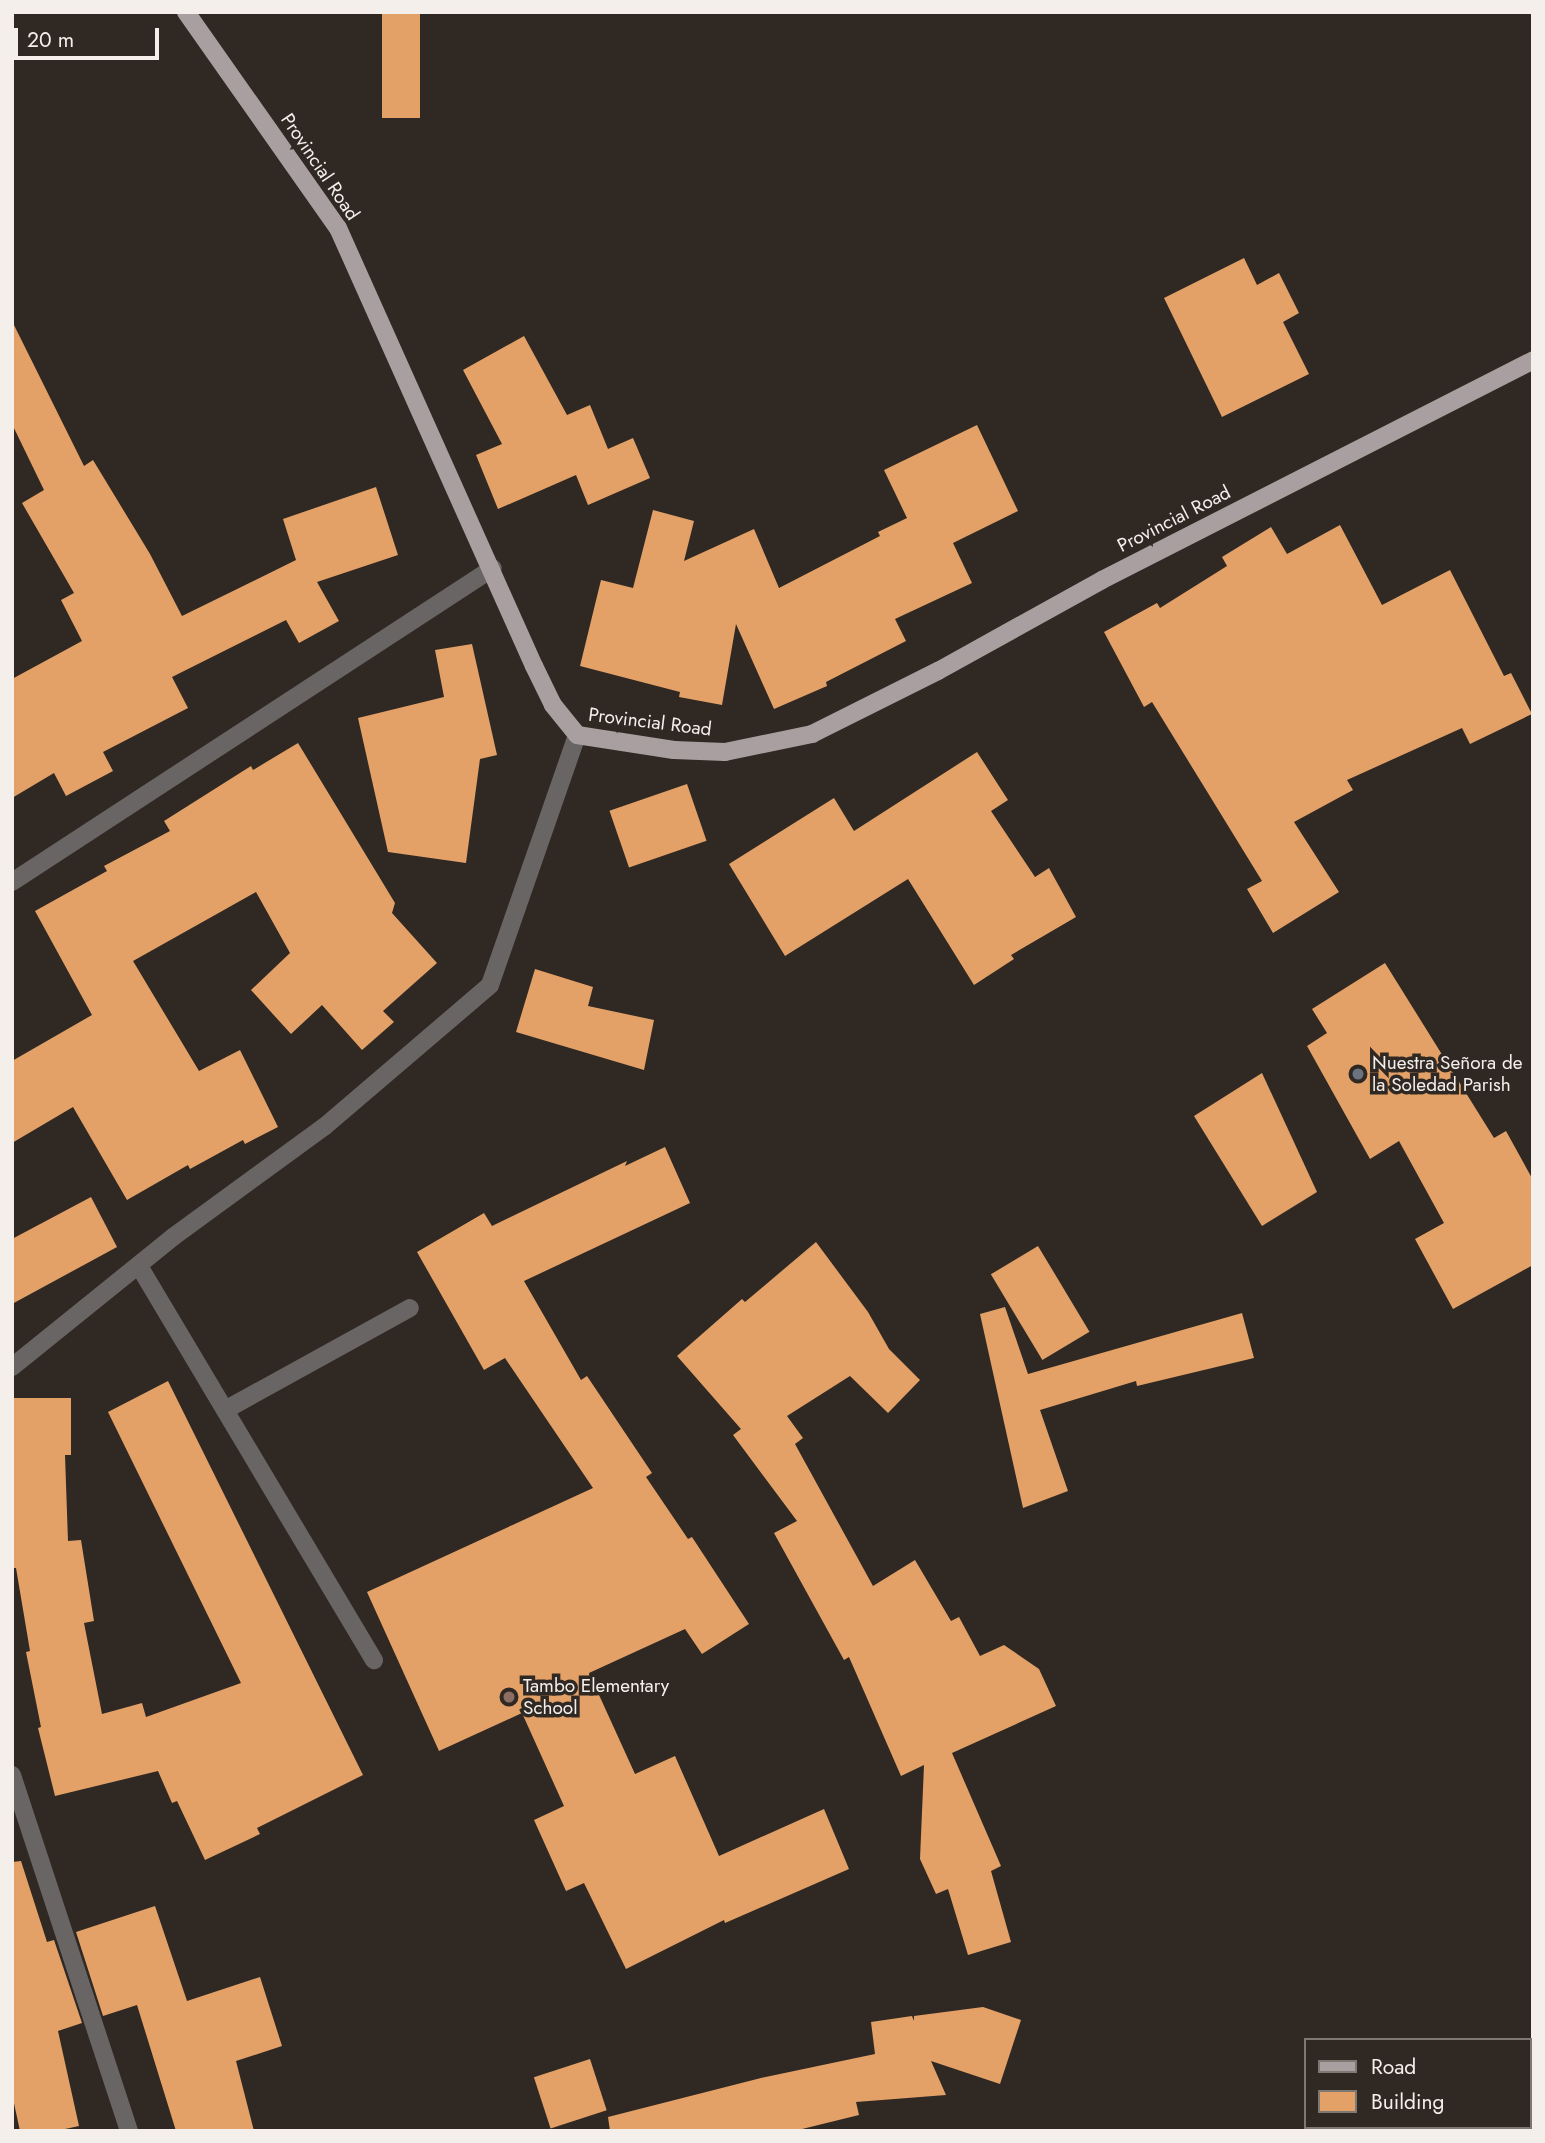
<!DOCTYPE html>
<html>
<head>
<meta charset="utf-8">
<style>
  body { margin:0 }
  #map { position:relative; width:1545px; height:2143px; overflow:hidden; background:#302923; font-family:Jost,sans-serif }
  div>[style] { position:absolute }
  .building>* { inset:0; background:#e3a168; transform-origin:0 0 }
  .minor>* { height:18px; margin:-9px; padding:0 9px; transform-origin:9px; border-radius:9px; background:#6a6565 }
  .major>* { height:18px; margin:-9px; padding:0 9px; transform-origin:9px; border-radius:9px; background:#aa9fa0 }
  .dots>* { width:19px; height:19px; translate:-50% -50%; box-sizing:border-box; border:4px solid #302923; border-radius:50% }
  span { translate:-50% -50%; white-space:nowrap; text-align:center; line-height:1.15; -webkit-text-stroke:7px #302923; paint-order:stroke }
  .street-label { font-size:19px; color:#f4efeb }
  .poi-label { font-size:19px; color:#f4efeb }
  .left { translate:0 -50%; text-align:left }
  .frame { position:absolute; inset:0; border:14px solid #f4efeb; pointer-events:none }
  .legend { position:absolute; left:1304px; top:2038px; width:228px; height:91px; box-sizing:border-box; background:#302923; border:2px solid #7e7873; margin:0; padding:9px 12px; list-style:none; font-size:21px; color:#f4efeb }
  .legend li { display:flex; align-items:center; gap:14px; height:35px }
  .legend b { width:35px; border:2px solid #7e7873 }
  .scale { position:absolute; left:14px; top:28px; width:145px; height:32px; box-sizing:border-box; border:4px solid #f4efeb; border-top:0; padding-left:9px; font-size:21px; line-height:24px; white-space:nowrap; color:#f4efeb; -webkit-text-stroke:5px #302923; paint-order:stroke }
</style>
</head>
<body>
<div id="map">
  <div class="building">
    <i style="left:382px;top:12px;width:38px;height:106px"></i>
    <i style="clip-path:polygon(1244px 258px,1257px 285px,1279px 273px,1299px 313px,1283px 322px,1309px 374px,1222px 417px,1164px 298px)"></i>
    <i style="clip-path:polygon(12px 321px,84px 466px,93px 460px,150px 554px,182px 616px,296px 560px,283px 519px,376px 487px,398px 555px,317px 582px,339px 621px,299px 643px,286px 620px,172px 677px,188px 708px,103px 752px,113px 771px,66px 796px,54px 773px,12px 798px,12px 679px,82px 641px,61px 600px,74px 593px,22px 503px,44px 490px,12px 424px)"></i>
    <i style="clip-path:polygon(524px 336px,567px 415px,590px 405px,608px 449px,633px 438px,650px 478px,588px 505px,576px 475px,498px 509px,476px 455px,502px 444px,463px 370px)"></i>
    <i style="clip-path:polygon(977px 425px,1018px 511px,953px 543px,972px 583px,895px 619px,906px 641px,826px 682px,827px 686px,774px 709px,736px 624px,722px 705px,679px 697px,680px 692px,580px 666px,601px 580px,633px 588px,653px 510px,694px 521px,684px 561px,754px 529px,779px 588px,880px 536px,878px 532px,907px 518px,884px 470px)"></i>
    <i style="clip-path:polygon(1340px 525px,1382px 605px,1450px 570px,1504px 676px,1511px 673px,1532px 714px,1470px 744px,1462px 728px,1347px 780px,1353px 790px,1294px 822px,1339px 892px,1273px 933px,1247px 889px,1262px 881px,1152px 702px,1144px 707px,1104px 632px,1157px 603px,1160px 608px,1227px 566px,1222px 557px,1271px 527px,1287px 554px)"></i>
    <i style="clip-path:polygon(472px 644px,497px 755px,480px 759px,466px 863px,388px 852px,358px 718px,444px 697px,435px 650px)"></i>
    <i style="clip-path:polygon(298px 743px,395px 903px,392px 913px,437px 963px,383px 1011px,394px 1022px,362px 1050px,322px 1005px,291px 1034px,251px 990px,290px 953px,256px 892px,133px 961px,199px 1071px,240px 1050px,278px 1127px,245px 1144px,243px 1140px,190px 1169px,188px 1165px,127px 1200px,73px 1107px,12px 1143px,12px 1061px,92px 1015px,35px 911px,107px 871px,104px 866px,170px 831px,164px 821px,251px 766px,253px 770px)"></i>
    <i style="clip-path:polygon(977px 752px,1008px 800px,991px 811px,1035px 877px,1049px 868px,1076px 917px,1011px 955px,1014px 959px,974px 985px,908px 879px,785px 956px,729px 864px,834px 798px,854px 831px)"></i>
    <i style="left:687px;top:784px;width:60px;height:82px;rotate:71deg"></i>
    <i style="clip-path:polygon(1385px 963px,1494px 1138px,1506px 1131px,1533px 1180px,1533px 1265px,1453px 1309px,1415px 1239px,1444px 1223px,1399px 1141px,1370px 1159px,1307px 1046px,1327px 1033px,1312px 1009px)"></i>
    <i style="clip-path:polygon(535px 969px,593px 987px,588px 1006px,654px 1020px,644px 1070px,516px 1032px)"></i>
    <i style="clip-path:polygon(1262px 1073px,1317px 1192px,1262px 1226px,1194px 1116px)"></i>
    <i style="clip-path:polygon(665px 1147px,690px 1203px,524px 1281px,581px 1380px,587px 1376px,652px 1473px,646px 1477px,688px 1539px,692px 1537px,749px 1624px,702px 1654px,685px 1629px,589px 1673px,635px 1774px,675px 1756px,719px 1856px,824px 1809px,849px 1869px,725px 1923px,724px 1920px,626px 1969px,584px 1883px,566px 1891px,534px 1820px,564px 1806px,522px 1713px,439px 1751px,367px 1592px,593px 1488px,505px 1358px,484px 1370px,417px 1252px,484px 1213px,492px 1226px,627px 1161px,625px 1166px)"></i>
    <i style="clip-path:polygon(91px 1197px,117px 1247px,12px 1304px,12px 1239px)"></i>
    <i style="clip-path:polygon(816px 1242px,868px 1312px,889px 1349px,920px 1380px,888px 1413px,850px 1376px,787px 1416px,803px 1438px,795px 1444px,873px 1586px,915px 1560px,951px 1621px,959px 1617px,980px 1656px,1004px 1645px,1039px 1669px,1056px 1706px,952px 1753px,1001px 1866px,991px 1871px,1011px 1942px,968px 1955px,948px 1889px,936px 1894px,920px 1859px,924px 1765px,901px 1776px,849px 1657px,844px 1660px,774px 1533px,797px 1521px,733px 1435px,741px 1429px,677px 1356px,742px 1299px,745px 1302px)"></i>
    <i style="left:1038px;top:1246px;width:100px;height:55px;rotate:59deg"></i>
    <i style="clip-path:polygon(1005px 1307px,1028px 1374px,1242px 1313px,1254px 1358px,1137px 1386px,1136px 1381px,1040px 1410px,1068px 1491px,1023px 1508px,980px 1314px)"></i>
    <i style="clip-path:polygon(168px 1381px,363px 1775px,257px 1828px,260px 1834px,205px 1860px,177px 1801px,172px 1803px,158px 1771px,55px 1796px,38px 1728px,41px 1727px,26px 1652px,30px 1651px,16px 1568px,12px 1568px,12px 1398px,71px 1398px,71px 1455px,65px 1455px,68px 1541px,81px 1540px,94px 1621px,84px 1623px,102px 1714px,142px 1703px,146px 1717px,241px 1683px,108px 1412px)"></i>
    <i style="clip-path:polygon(21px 1861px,47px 1942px,54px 1940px,82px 2023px,58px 2031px,79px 2126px,56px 2131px,20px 2131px,12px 2094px,12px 1862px)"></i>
    <i style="clip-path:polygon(155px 1906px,187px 2001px,260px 1977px,282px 2046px,236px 2061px,254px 2131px,176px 2131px,137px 2005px,103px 2016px,76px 1932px)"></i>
    <i style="clip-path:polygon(983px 2007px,1021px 2020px,1000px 2084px,931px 2061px,946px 2095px,856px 2102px,859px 2115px,794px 2131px,610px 2131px,608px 2117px,761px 2078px,875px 2054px,871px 2022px,912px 2016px,914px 2021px,914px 2016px)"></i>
    <i style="left:590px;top:2059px;width:54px;height:59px;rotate:72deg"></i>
  </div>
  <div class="minor">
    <i style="left:12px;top:882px;width:574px;rotate:-33.14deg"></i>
    <i style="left:139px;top:1266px;width:459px;rotate:59.2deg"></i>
    <i style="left:12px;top:1367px;width:207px;rotate:-38.9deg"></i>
    <i style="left:173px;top:1237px;width:187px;rotate:-36.1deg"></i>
    <i style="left:324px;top:1127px;width:218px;rotate:-40.5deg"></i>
    <i style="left:490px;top:985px;width:265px;rotate:-70.8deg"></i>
    <i style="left:225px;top:1410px;width:211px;rotate:-28.9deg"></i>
    <i style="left:12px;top:1775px;width:375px;rotate:71.8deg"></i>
  </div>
  <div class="major">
    <i style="left:186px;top:12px;width:264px;rotate:54.9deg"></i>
    <i style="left:338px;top:228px;width:480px;rotate:65.9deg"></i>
    <i style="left:534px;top:666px;width:43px;rotate:64deg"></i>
    <i style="left:553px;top:705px;width:38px;rotate:51deg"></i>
    <i style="left:577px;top:735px;width:98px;rotate:8.8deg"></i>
    <i style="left:674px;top:750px;width:51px;rotate:2.2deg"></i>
    <i style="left:725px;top:752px;width:89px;rotate:-11.7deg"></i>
    <i style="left:812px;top:734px;width:141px;rotate:-26.6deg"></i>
    <i style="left:938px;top:671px;width:188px;rotate:-29deg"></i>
    <i style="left:1102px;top:580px;width:484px;rotate:-27deg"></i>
  </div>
  <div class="dots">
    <i style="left:1358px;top:1074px;background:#6b7280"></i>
    <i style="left:509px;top:1697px;background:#8d6e63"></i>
  </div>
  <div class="street-label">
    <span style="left:320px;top:167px;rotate:56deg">Provincial Road</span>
    <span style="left:1174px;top:519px;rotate:-27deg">Provincial Road</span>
    <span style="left:650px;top:722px;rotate:7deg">Provincial Road</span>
  </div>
  <div class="poi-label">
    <span class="left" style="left:1372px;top:1074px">Nuestra Señora de<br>la Soledad Parish</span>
    <span class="left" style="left:523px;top:1697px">Tambo Elementary<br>School</span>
  </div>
  <div class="frame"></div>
  <ul class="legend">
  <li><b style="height:9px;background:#aa9fa0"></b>Road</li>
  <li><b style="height:19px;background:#e3a168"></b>Building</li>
  </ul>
  <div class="scale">20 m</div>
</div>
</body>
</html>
